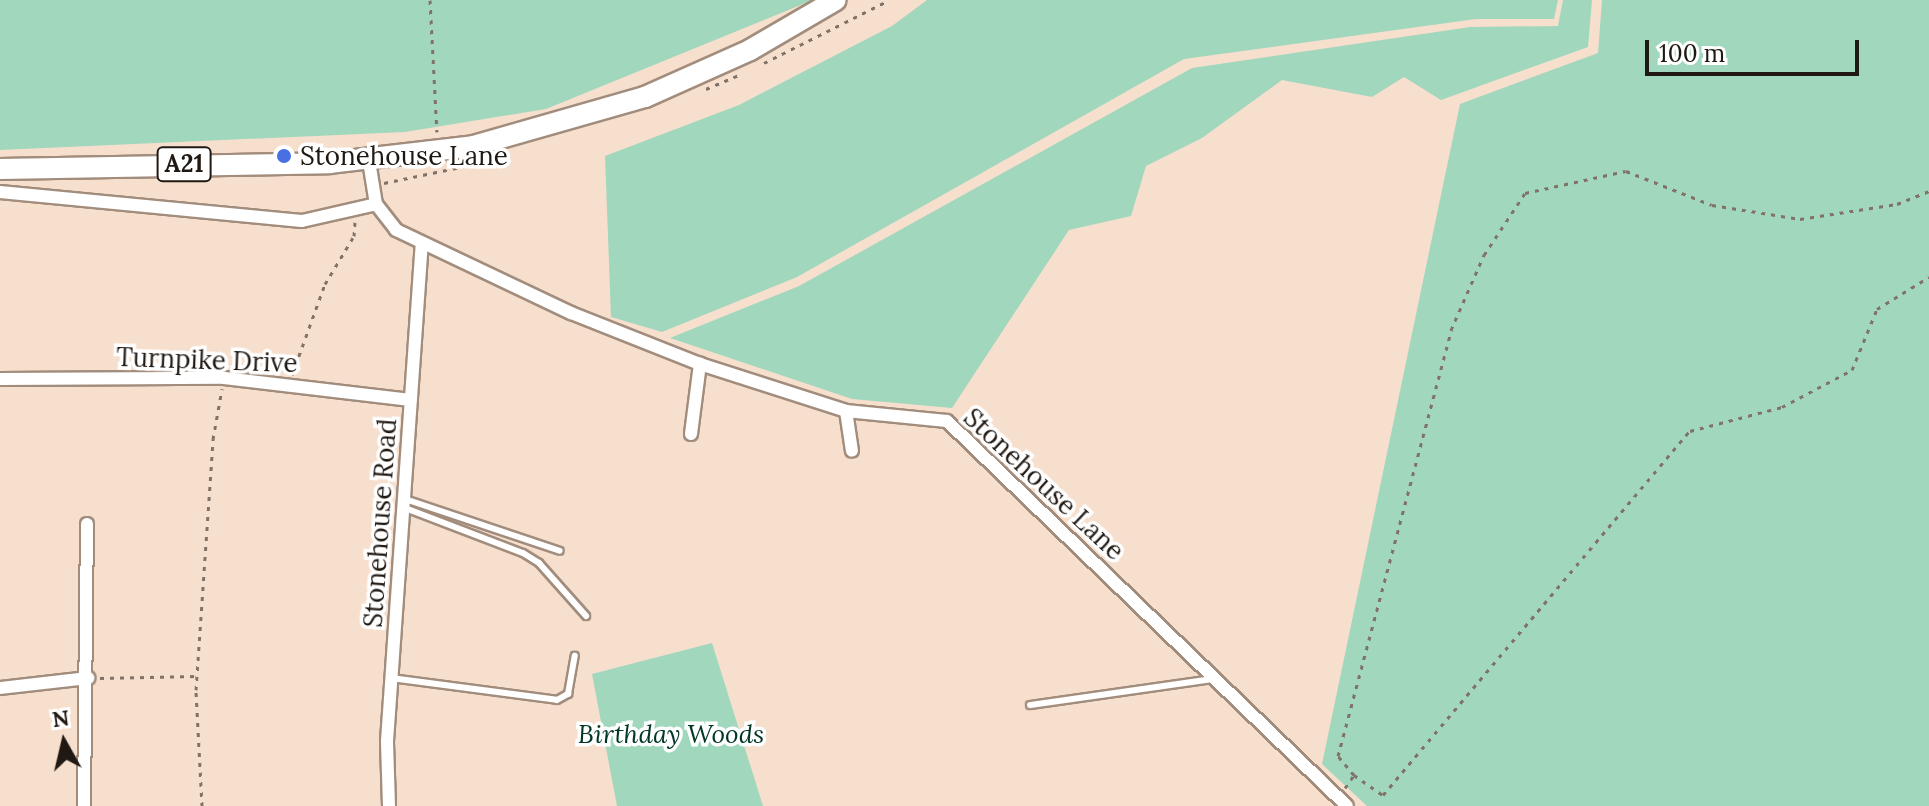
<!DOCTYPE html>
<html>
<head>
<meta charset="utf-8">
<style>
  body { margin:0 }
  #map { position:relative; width:1929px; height:806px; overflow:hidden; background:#f7dfce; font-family:Lora,serif }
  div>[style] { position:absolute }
  .green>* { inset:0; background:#a1d7bd }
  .path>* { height:3px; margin-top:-1.5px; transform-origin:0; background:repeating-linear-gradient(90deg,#817267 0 4px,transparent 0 10px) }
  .roads { filter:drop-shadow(2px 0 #a28d7d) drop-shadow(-2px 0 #a28d7d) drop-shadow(0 2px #a28d7d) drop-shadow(0 -2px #a28d7d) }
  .service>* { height:6px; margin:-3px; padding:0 3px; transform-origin:3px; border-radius:3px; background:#fff }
  .minor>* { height:12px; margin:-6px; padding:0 6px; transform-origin:6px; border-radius:6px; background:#fff }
  .trunk>* { height:20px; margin:-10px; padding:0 10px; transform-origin:10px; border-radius:10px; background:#fff }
  .dots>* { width:22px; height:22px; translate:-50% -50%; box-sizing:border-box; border:4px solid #fff; border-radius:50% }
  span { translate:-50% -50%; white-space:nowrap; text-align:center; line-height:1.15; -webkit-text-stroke:7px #fff; paint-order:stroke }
  .shield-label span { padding:2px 6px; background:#fff; border:2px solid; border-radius:6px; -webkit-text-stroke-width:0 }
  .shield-label { font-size:24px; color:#201812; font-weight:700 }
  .poi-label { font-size:26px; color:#201812 }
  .left { translate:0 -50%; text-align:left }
  .street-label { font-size:26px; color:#201812 }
  .park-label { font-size:26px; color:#003825; font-style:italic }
  .north { position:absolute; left:24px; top:702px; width:80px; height:80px; -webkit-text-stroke:6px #fff; paint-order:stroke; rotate:352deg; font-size:22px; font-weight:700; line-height:32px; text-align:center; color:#201812 }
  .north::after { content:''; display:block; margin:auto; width:28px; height:36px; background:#201812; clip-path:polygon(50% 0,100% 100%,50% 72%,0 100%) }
  .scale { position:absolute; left:1645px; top:40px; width:214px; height:36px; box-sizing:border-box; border:4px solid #201812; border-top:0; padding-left:10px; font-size:24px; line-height:28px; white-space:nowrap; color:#201812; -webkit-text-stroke:6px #fff; paint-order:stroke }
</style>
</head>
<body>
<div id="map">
  <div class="green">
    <i style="clip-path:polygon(0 0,813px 0,546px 109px,405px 132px,0 150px)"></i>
    <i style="clip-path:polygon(927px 0,1558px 0,1554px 19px,1476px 19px,1184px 59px,797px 277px,662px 332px,611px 317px,605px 156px,739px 105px,892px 26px)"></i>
    <i style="clip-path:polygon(1563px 0,1592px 0,1588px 47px,1441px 100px,1404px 77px,1372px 97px,1282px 80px,1202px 138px,1146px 166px,1131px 216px,1069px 230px,952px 408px,852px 399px,670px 338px,799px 286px,1192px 68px,1470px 27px,1558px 26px)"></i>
    <i style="clip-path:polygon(1602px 0,1929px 0,1929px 806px,1367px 806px,1322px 764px,1460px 104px,1598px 53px)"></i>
    <i style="clip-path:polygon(712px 643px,763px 806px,617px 806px,592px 674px)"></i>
  </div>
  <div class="path">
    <i style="left:430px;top:0;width:132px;rotate:87deg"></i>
    <i style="left:764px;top:63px;width:140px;rotate:-26.7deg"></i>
    <i style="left:706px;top:89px;width:36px;rotate:-23deg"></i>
    <i style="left:384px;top:183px;width:88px;rotate:-11.8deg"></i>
    <i style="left:292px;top:375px;width:97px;rotate:-70.1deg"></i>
    <i style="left:325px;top:284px;width:56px;rotate:-58.9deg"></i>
    <i style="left:354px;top:236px;width:16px;rotate:-86deg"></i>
    <i style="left:100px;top:678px;width:97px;rotate:-1.2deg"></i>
    <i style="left:1354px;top:775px;width:35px;rotate:35deg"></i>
    <i style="left:1383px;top:795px;width:476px;rotate:-49.9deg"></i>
    <i style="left:1690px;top:431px;width:95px;rotate:-14.6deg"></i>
    <i style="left:1782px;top:407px;width:79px;rotate:-27.9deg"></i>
    <i style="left:1852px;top:370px;width:66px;rotate:-67.7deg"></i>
    <i style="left:1877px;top:309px;width:61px;rotate:-31.6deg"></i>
    <i style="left:1345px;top:788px;width:16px;rotate:-55deg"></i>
    <i style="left:1354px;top:775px;width:25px;rotate:-130deg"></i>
    <i style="left:1338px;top:756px;width:441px;rotate:-75.1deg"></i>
    <i style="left:1451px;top:330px;width:82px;rotate:-66.3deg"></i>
    <i style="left:1484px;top:255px;width:74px;rotate:-56.5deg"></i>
    <i style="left:1525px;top:193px;width:103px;rotate:-12.3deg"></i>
    <i style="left:1626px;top:171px;width:92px;rotate:21.6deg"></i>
    <i style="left:1712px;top:205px;width:89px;rotate:9deg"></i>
    <i style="left:1800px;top:219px;width:98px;rotate:-8.8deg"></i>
    <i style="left:1897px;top:204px;width:35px;rotate:-22deg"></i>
    <i style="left:202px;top:806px;width:116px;rotate:-93deg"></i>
    <i style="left:196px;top:690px;width:252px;rotate:-86.1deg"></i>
    <i style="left:213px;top:439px;width:51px;rotate:-79.8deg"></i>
  </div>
  <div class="roads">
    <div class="service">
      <i style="left:405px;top:499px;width:163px;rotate:18.5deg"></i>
      <i style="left:405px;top:508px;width:126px;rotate:20.9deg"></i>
      <i style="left:523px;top:553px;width:19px;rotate:32deg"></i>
      <i style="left:539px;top:563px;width:71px;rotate:48.4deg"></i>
      <i style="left:391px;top:678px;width:167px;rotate:7.5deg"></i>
      <i style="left:557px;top:700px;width:13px;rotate:-29deg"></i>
      <i style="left:568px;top:694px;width:39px;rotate:-80deg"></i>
      <i style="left:1030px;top:705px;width:185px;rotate:-8.1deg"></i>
    </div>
    <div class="minor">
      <i style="left:369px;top:161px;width:44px;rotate:80.8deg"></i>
      <i style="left:376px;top:204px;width:33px;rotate:52deg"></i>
      <i style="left:396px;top:230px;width:194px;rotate:25.4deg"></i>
      <i style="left:571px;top:313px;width:139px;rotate:21.6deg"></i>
      <i style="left:700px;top:364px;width:153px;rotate:17.8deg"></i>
      <i style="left:846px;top:411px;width:101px;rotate:5.7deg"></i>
      <i style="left:947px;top:421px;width:555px;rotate:43.91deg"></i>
      <i style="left:0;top:192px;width:303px;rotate:5.5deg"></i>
      <i style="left:302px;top:221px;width:76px;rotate:-12.9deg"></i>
      <i style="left:0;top:379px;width:224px;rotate:-0.3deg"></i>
      <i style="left:224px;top:378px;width:188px;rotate:6.7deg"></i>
      <i style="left:846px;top:411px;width:40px;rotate:81.5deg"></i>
      <i style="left:691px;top:434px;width:71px;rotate:-82.7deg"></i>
      <i style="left:0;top:688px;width:89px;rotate:-6.5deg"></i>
      <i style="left:84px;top:806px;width:282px;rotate:-89.4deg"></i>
      <i style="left:389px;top:806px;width:65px;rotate:-91.8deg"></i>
      <i style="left:387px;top:741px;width:499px;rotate:-86deg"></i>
    </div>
    <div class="trunk">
      <i style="left:0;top:169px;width:329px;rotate:-1deg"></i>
      <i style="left:329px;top:163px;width:145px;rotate:-6.7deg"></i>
      <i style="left:473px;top:146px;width:179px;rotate:-15.9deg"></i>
      <i style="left:645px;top:97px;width:115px;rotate:-24.1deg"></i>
      <i style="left:750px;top:50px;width:99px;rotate:-30.2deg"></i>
    </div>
  </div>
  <div class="dots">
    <i style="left:284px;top:156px;background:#4970e3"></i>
  </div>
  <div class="shield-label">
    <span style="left:184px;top:164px">A21</span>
  </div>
  <div class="poi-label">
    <span class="left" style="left:300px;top:156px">Stonehouse Lane</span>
  </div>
  <div class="street-label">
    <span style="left:207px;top:360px;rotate:2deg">Turnpike Drive</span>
    <span style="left:1044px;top:484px;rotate:43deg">Stonehouse Lane</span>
    <span style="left:380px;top:523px;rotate:-86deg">Stonehouse Road</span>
  </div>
  <div class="park-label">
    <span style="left:671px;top:734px">Birthday Woods</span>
  </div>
  <div class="north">N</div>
  <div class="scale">100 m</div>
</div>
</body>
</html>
